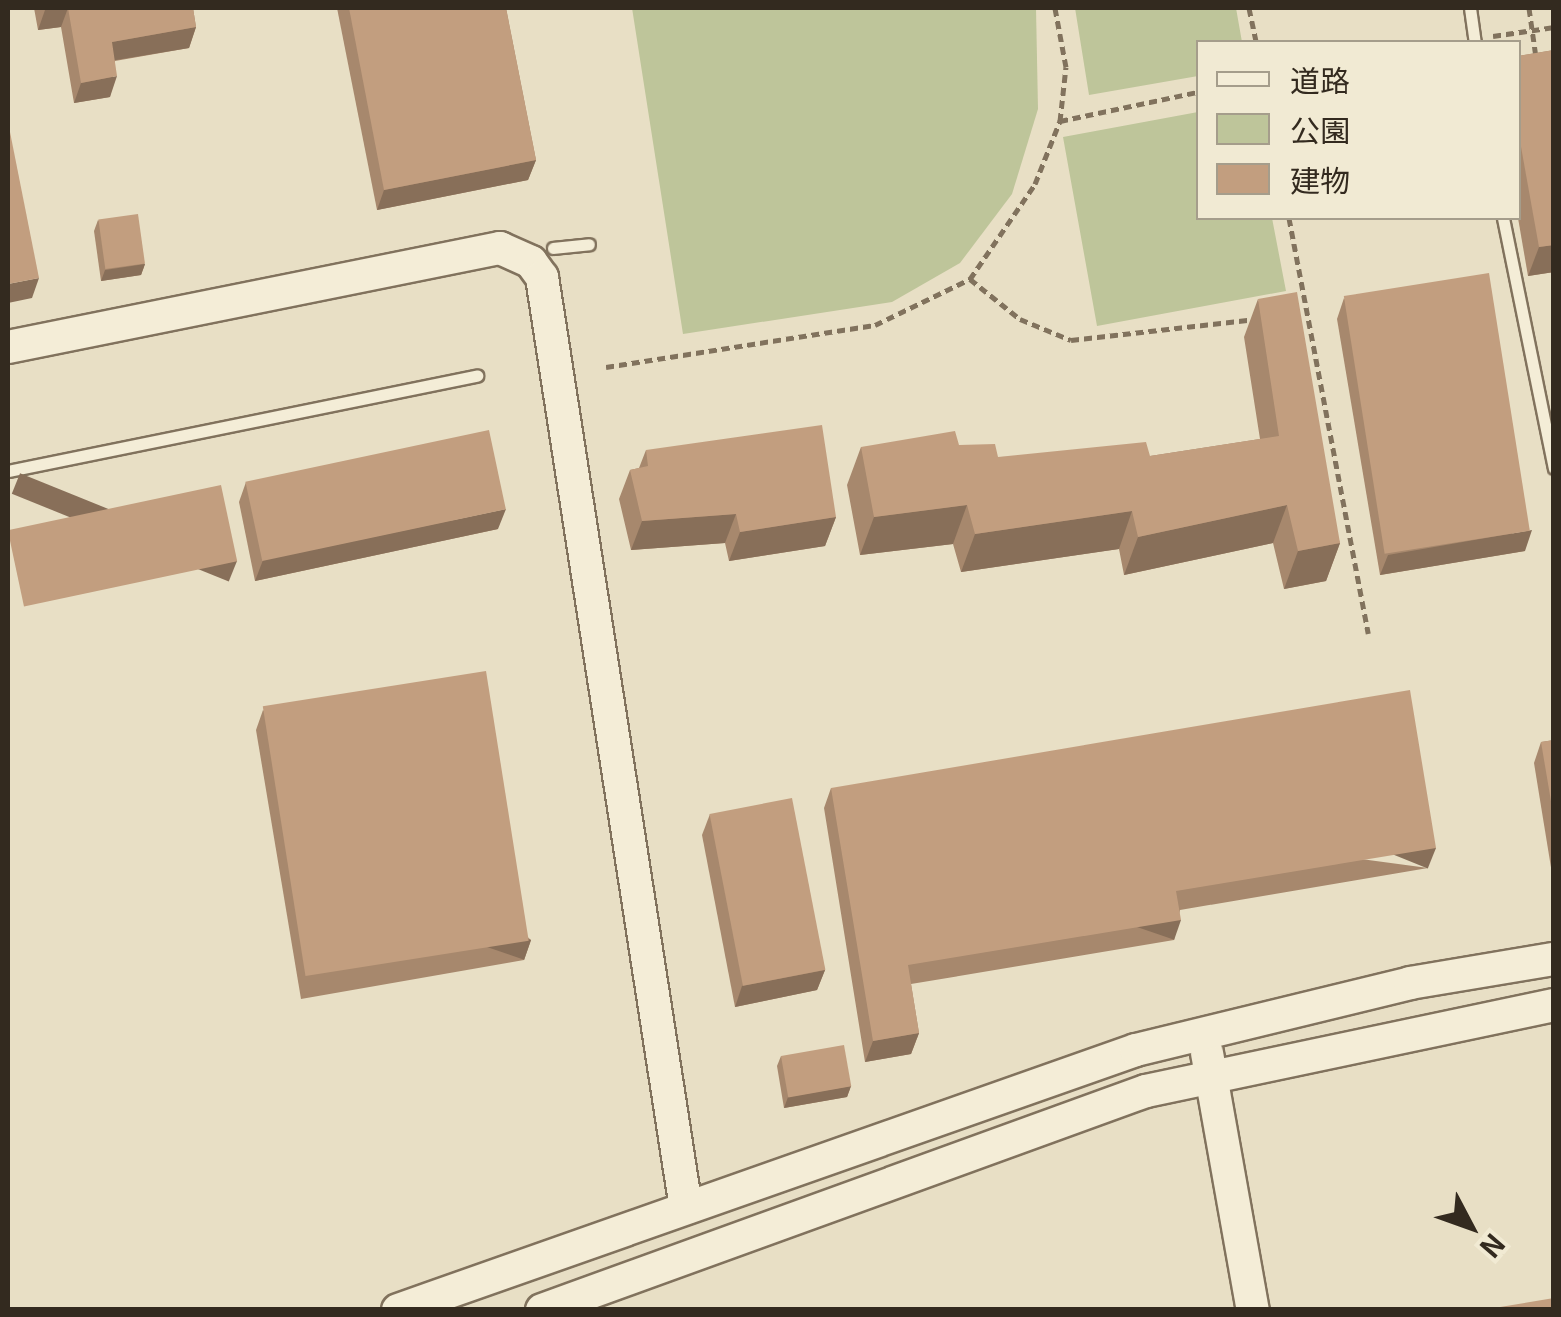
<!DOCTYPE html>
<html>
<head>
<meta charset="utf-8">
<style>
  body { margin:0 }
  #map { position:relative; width:1561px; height:1317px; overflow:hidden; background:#e8dfc5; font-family:Georgia,"Noto Sans JP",serif }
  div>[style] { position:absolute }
  .green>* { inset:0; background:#bec59a }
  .path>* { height:5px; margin-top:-2.5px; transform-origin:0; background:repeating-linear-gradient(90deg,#81725d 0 8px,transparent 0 13px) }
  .roads { filter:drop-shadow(2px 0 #81725d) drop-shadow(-2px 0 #81725d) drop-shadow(0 2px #81725d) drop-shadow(0 -2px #81725d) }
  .lane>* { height:11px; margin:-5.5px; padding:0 5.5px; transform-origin:5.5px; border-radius:5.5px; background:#f4edd7 }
  .secondary>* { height:32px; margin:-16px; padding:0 16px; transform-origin:16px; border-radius:16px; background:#f4edd7 }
  .wall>* { inset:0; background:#a7886d }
  .shaded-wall>* { inset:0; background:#886f59; transform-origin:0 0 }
  .building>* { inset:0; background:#c29e7f; transform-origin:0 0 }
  span { translate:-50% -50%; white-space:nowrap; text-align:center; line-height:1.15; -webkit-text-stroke:8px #f1ead3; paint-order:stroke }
  .frame { position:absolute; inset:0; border:10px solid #332a1f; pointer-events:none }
  .legend { position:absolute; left:1196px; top:40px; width:325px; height:180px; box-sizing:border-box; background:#f1ead3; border:2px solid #a59d8b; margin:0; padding:12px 18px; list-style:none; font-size:30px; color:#332a1f }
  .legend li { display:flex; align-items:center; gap:20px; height:50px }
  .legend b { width:50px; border:2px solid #a59d8b }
  .north { position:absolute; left:1421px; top:1177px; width:100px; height:100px; -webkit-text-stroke:8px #f1ead3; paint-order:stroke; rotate:131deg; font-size:28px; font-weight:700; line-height:40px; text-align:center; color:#332a1f }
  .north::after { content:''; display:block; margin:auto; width:35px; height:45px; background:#332a1f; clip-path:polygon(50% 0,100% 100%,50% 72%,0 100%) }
</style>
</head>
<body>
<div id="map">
  <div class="green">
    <i style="clip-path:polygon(632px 8px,1036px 8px,1038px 109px,1012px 194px,960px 263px,892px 302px,683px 334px)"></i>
    <i style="clip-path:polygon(1075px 8px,1236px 8px,1242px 42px,1198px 42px,1198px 76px,1089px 95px)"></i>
    <i style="clip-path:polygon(1198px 112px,1198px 218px,1272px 218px,1286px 291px,1097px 326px,1063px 137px)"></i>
  </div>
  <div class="path">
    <i style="left:1249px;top:8px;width:35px;rotate:78deg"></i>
    <i style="left:1529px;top:8px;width:49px;rotate:81.9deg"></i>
    <i style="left:1493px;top:36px;width:62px;rotate:-8.4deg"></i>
    <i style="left:1060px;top:121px;width:141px;rotate:-11.9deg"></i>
    <i style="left:1289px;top:218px;width:423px;rotate:79.2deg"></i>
    <i style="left:970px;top:279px;width:64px;rotate:38.7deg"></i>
    <i style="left:1020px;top:319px;width:55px;rotate:22.4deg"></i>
    <i style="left:1071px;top:340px;width:184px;rotate:-6.5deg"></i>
    <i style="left:606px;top:367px;width:272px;rotate:-8.9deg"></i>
    <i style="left:875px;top:325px;width:106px;rotate:-25.8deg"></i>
    <i style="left:970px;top:279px;width:115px;rotate:-55.6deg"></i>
    <i style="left:1035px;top:184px;width:68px;rotate:-68.4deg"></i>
    <i style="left:1060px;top:121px;width:54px;rotate:-83.7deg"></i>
    <i style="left:1066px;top:67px;width:60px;rotate:-100.6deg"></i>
  </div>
  <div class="roads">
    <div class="lane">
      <i style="left:1470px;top:8px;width:34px;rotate:82deg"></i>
      <i style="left:1503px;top:218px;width:255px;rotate:78.5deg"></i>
      <i style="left:553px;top:248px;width:36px;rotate:-6deg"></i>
      <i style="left:8px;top:471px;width:479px;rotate:-11.5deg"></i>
    </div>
    <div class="secondary">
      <i style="left:8px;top:347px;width:502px;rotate:-11.38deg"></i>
      <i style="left:500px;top:248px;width:34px;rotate:24deg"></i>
      <i style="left:531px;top:262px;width:19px;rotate:54deg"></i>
      <i style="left:542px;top:277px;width:942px;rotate:81.21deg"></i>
      <i style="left:1207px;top:1053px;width:261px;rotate:79.9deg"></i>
      <i style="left:398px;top:1310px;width:782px;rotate:-19.41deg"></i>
      <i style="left:1136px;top:1050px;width:282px;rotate:-13.7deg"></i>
      <i style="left:1410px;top:983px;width:146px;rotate:-9.5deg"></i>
      <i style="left:542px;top:1310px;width:642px;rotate:-19.93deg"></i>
      <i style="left:1146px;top:1091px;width:417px;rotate:-11.9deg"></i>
    </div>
  </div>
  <div class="wall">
    <i style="clip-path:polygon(34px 8px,193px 8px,196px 27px,189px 48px,115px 61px,110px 97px,74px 103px,61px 27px,38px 30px)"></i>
    <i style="clip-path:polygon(337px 8px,506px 8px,536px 160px,528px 180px,377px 210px)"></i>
    <i style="clip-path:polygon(1554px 50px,1554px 272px,1528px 276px,1518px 218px,1518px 56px)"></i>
    <i style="clip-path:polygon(98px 220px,145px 264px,141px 275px,101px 281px,94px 231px)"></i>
    <i style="clip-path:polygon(1344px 298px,1525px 551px,1380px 575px,1337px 319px)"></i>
    <i style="clip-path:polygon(1258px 299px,1340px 543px,1326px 581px,1284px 589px,1273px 543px,1124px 575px,1119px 549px,961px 572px,953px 544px,860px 555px,847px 485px,861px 447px,959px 445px,998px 457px,1150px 456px,1260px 439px,1244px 337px)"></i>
    <i style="clip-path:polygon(646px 450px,836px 517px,825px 546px,729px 561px,725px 543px,631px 550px,619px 499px,630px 470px,639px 468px)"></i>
    <i style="clip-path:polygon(246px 482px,498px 529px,255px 581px,239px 502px)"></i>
    <i style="clip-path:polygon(263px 710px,531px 940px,524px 960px,301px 999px,256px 730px)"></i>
    <i style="clip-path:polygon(1554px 740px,1554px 886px,1534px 763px,1541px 742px)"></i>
    <i style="clip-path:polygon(831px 788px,1428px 868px,1180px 910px,1174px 940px,911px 984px,919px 1033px,911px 1054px,865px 1062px,824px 808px)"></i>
    <i style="clip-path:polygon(710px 814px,825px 970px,817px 990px,735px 1007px,702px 835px)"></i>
    <i style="clip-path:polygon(781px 1056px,851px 1086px,847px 1097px,784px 1108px,777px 1066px)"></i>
  </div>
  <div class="shaded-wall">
    <i style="clip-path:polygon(59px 8px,68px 8px,61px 27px,38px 30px,45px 10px)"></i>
    <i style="clip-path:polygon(196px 27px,189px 48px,104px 62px,112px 42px)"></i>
    <i style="clip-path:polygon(117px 76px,110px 97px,74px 103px,81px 83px)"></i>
    <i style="clip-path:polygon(536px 160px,528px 180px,377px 210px,384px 190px)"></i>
    <i style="clip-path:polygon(1554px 245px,1554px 272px,1528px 276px,1539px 247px)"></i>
    <i style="clip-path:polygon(145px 264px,141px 275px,101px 281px,105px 270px)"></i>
    <i style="clip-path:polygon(39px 278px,32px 298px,8px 303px,8px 284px)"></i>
    <i style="clip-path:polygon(967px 505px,953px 544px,860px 555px,874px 517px)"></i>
    <i style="clip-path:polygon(1287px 505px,1273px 543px,1124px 575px,1138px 537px)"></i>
    <i style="clip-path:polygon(506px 509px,498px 529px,255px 581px,263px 560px)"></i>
    <i style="clip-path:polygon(1132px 511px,1119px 549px,961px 572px,975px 534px)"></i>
    <i style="clip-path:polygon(736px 514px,725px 543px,631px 550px,642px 521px)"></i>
    <i style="clip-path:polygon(836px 517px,825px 546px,729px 561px,740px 532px)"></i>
    <i style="clip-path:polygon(1532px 530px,1525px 551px,1380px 575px,1388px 555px)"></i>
    <i style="clip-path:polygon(1340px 543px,1326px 581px,1284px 589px,1298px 551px)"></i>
    <i style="left:237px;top:561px;width:22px;height:234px;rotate:112deg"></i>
    <i style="left:1436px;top:848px;width:22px;height:264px;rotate:112deg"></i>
    <i style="left:1181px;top:920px;width:21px;height:277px;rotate:109deg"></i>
    <i style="left:531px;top:940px;width:21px;height:226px;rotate:109deg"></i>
    <i style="clip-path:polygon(825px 970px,817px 990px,735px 1007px,742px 986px)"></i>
    <i style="clip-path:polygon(919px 1033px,911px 1054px,865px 1062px,873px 1041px)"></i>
    <i style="clip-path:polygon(851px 1086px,847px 1097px,784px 1108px,788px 1097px)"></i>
  </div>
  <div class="building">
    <i style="clip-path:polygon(68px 8px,193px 8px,196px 27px,112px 42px,117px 76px,81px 83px)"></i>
    <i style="clip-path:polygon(349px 8px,506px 8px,536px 160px,384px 190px)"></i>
    <i style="clip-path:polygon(1554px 50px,1554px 245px,1539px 247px,1518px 130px,1518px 56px)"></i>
    <i style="clip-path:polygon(8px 122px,39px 278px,8px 284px)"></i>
    <i style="left:138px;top:214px;width:50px;height:40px;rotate:82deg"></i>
    <i style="left:1489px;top:273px;width:261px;height:147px;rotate:81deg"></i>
    <i style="clip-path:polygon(1297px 292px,1340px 543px,1298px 551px,1287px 505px,1138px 537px,1132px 511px,975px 534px,967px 505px,874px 517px,861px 447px,955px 431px,959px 445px,995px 444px,998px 457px,1146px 442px,1150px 456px,1279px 436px,1258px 299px)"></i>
    <i style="clip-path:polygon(822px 425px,836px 517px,740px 532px,736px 514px,642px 521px,630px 470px,648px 466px,646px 450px)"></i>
    <i style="left:489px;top:430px;width:81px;height:249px;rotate:78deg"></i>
    <i style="left:221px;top:485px;width:78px;height:218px;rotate:78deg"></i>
    <i style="left:486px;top:671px;width:273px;height:226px;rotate:81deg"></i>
    <i style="clip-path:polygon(1410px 690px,1436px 848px,1176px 891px,1181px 920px,908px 965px,919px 1033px,873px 1041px,831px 788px)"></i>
    <i style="clip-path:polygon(1554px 740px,1554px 819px,1541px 742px)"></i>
    <i style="left:792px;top:798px;width:175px;height:84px;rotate:79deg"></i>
    <i style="left:844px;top:1045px;width:42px;height:64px;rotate:80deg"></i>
    <i style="clip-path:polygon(1554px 1298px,1554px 1310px,1482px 1310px)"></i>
  </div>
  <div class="frame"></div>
  <ul class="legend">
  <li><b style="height:12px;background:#f4edd7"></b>道路</li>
  <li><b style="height:28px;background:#bec59a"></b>公園</li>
  <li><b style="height:28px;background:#c29e7f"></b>建物</li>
  </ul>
  <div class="north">N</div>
</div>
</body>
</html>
